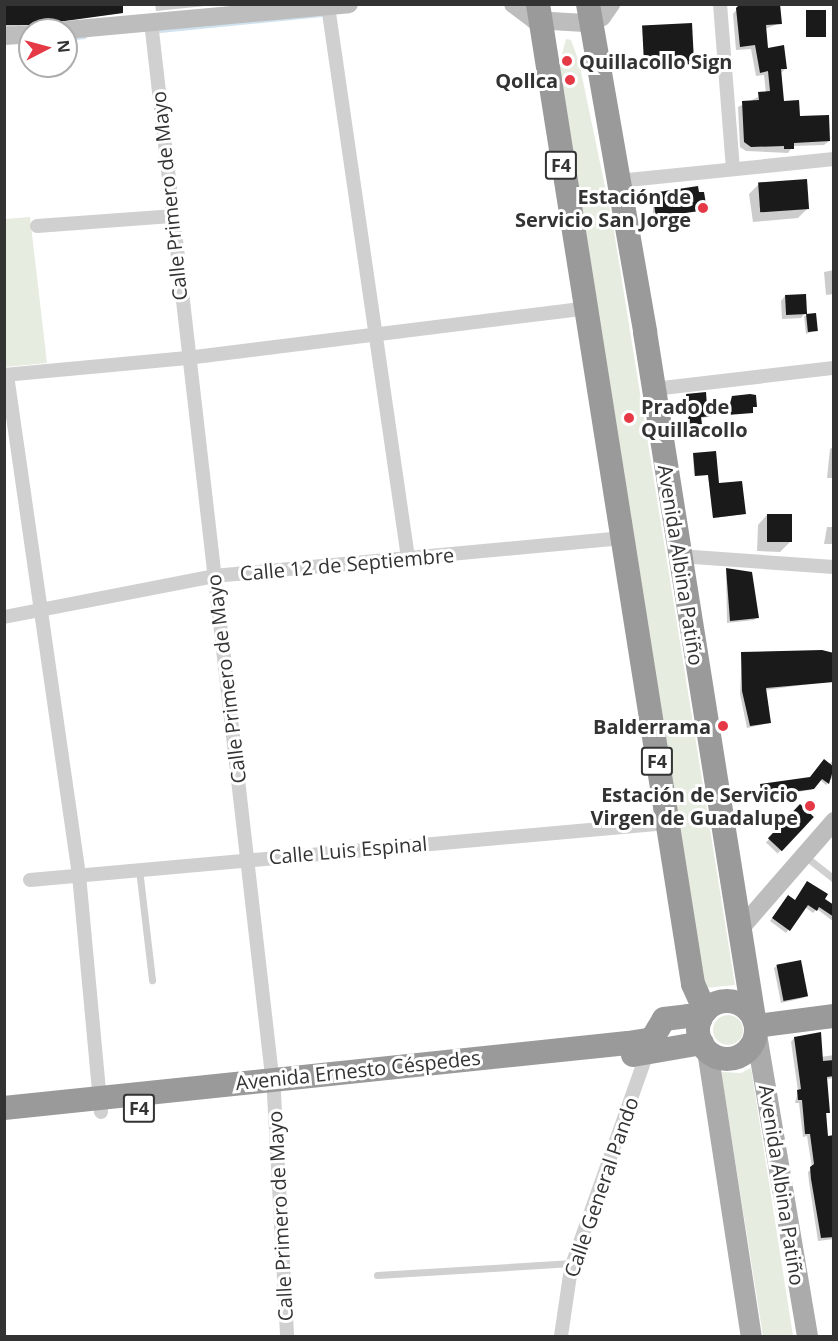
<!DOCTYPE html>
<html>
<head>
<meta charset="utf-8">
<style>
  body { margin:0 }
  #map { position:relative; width:838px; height:1341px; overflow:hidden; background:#fff; font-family:"Open Sans",sans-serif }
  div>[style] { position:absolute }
  .green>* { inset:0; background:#e6ecdf }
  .round { border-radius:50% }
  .shadow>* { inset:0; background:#0003; transform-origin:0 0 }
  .stream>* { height:4px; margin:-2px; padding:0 2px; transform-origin:2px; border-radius:2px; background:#cfe2ee }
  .building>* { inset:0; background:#1a1a1a; transform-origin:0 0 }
  .lane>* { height:7px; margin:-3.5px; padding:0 3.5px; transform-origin:3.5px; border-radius:3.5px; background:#d0d0d0 }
  .street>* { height:14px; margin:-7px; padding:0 7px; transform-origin:7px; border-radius:7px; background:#d0d0d0 }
  .secondary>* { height:18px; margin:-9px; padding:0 9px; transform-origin:9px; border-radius:9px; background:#bdbdbd }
  .primary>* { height:21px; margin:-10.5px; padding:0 10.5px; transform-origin:10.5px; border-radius:10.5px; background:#ababab }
  .highway>* { height:24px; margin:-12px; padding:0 12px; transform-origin:12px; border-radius:12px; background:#9a9a9a }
  .highway>.ring { margin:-12px; padding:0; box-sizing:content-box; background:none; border:24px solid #9a9a9a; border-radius:50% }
  .dots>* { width:16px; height:16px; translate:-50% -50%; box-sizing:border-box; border:3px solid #fff; border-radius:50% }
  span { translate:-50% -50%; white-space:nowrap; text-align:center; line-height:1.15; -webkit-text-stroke:6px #fff; paint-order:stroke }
  .shield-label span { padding:2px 4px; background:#fff; border:2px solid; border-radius:4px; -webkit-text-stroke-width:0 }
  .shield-label { font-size:18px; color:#333; font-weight:700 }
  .poi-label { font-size:20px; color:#333; font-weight:700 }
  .left { translate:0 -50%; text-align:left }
  .right { translate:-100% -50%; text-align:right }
  .street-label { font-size:20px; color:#333 }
  .frame { position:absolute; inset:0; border:6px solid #333; pointer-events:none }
  .north { position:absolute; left:18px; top:18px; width:60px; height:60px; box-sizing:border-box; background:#fff; border:2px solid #adadad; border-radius:50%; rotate:84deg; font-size:16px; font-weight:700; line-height:24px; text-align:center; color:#333 }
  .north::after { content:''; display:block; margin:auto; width:21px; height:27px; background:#e63946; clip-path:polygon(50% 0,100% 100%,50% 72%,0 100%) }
</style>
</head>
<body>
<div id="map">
  <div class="green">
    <i style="clip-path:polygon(566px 39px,571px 40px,579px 62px,613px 225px,735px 985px,705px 988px,558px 69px)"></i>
    <i style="clip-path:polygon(30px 217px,47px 363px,5px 367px,5px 219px)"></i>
    <i class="round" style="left:713px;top:1015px;width:30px;height:30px"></i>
    <i style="clip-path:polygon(751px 1068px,793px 1336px,763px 1336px,721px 1072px,741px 1073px)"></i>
  </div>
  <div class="shadow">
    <i style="clip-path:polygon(4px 4px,122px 13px,4px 28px)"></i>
    <i style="clip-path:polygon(155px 4px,225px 4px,156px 11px)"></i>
    <i style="clip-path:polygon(741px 4px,780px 23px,765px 29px,767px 49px,786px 68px,781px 73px,783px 103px,829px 141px,824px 145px,793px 146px,788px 153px,746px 151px,740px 147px,738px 107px,766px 93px,764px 75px,756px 76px,751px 49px,736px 50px,733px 14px)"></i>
    <i style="clip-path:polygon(643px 28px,693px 63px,644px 67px)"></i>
    <i style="clip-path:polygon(759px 184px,808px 208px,798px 218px,753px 222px,749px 194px)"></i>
    <i style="clip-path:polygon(653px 194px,705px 209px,653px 219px)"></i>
    <i style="clip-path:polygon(834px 270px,834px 294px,826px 295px,824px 272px)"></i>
    <i style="clip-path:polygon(785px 296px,805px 313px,801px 318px,782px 319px,781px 301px)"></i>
    <i style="clip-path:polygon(815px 314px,816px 330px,806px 334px,804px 316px)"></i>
    <i style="clip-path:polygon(687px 396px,706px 408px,729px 406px,732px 397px,752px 412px,700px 418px,699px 426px,688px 426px)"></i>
    <i style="clip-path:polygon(833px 447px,834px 478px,827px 478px,830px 449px)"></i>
    <i style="clip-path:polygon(693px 454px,745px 513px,744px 514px,713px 518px,708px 475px,694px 476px)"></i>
    <i style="clip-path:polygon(767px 515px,790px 542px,780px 552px,757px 551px,758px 525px)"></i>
    <i style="clip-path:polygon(827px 527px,834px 527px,834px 552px,833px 544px,824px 544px)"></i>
    <i style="clip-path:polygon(726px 570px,757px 617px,754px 620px,727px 623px)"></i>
    <i style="clip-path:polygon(742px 653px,833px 681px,765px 690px,769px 723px,747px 728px,740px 694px)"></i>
    <i style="clip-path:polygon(834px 760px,834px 776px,826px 785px,819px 779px,811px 790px,761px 797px,761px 786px,810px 779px)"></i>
    <i style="left:800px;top:806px;width:16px;height:50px;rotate:43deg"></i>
    <i style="clip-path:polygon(786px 900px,834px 907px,834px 922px,817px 909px,813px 913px,805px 907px,786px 933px,770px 921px)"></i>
    <i style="clip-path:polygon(777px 966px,806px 996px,803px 998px,781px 1003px,774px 968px)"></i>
    <i style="clip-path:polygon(794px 1038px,821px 1057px,834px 1055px,834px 1078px,826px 1079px,827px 1137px,834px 1137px,834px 1239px,818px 1241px,809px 1182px,808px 1172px,812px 1168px,807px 1136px,803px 1137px,799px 1103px,795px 1103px,798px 1091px,791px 1042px)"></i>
  </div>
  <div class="stream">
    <i style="left:160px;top:31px;width:163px;rotate:-5.6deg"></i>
    <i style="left:66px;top:39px;width:19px;rotate:-6deg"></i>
  </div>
  <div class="building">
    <i style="clip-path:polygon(4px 4px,123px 4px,123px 13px,36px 25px,4px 25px)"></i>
    <i style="clip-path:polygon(740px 4px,780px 4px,782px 24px,766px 25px,768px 48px,784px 45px,787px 69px,781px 69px,784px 101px,799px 100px,800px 116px,829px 115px,830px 141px,794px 143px,794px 149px,784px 149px,784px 146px,751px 147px,744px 142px,742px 101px,759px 100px,758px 92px,770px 91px,768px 71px,760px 73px,755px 45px,740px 47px,736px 8px)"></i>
    <i style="left:806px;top:10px;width:20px;height:27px"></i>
    <i style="left:692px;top:23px;width:41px;height:50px;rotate:87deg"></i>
    <i style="left:807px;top:179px;width:30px;height:49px;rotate:86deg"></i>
    <i style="clip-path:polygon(698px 186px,699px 192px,704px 192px,707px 210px,656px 217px,652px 193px)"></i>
    <i style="left:806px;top:294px;width:20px;height:21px;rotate:87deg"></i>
    <i style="left:816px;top:313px;width:18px;height:10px;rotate:84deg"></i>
    <i style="clip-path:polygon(706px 392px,707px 406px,730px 404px,732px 396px,750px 394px,756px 395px,757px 407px,753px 407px,753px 413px,701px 417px,702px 424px,689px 425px,686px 394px)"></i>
    <i style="clip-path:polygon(716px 451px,719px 483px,742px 481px,746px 514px,713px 518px,708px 475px,695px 476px,693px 453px)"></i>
    <i style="left:767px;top:514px;width:25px;height:28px"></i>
    <i style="clip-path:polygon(726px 568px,752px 572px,759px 618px,730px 621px)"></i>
    <i style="clip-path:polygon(822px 650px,834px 653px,834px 682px,766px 688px,771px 723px,750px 726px,742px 691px,741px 652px)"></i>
    <i style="clip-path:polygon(824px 759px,834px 767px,829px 784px,822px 779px,814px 789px,762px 796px,760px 784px,810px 777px)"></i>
    <i style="left:800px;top:804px;width:19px;height:47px;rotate:43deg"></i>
    <i style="clip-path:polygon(807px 881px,828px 894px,825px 899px,834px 905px,834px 917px,819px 907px,817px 911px,808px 905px,790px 931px,772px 918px,788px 895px,795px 900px)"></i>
    <i style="left:801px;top:960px;width:37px;height:25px;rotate:79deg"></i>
    <i style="clip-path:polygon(821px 1032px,823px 1061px,834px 1060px,834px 1076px,827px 1077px,830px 1113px,826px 1113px,828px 1136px,834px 1135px,834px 1237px,821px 1238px,811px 1179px,810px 1167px,814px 1164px,810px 1134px,805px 1134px,802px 1100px,798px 1100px,797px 1090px,801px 1089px,794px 1037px)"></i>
  </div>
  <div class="lane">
    <i style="left:806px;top:857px;width:36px;rotate:38deg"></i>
    <i style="left:139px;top:869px;width:112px;rotate:83.3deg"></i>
    <i style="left:377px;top:1275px;width:195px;rotate:-3.5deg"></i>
  </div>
  <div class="street">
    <i style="left:720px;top:4px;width:165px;rotate:85.5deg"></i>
    <i style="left:328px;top:6px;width:558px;rotate:81.75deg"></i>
    <i style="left:151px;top:22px;width:1079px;rotate:83.45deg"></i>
    <i style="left:274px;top:1094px;width:242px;rotate:86.9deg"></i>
    <i style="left:618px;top:181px;width:217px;rotate:-5.8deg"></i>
    <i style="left:37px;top:226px;width:135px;rotate:-4.2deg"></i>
    <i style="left:4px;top:375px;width:184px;rotate:-5.3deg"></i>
    <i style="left:187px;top:358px;width:399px;rotate:-7.1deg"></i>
    <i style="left:7px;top:375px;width:505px;rotate:81.81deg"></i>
    <i style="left:79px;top:875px;width:238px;rotate:84.7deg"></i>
    <i style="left:654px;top:389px;width:181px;rotate:-6.7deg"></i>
    <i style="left:679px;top:556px;width:155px;rotate:4.1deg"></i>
    <i style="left:4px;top:617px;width:214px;rotate:-11deg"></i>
    <i style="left:214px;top:576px;width:408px;rotate:-5.3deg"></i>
    <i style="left:30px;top:880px;width:640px;rotate:-5.11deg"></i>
    <i style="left:561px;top:1336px;width:69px;rotate:-81.6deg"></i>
    <i style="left:571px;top:1268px;width:231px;rotate:-70.5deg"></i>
  </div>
  <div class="secondary">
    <i style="left:513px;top:4px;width:26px;rotate:37deg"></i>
    <i style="left:534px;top:20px;width:51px;rotate:3.4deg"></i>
    <i style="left:585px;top:23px;width:18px;rotate:-19deg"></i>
    <i style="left:602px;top:17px;width:16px;rotate:-55deg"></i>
    <i style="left:66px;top:30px;width:284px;rotate:-5.2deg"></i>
    <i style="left:4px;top:36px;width:26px;rotate:-4deg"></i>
    <i style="left:741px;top:928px;width:142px;rotate:-49deg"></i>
  </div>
  <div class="primary">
    <i style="left:756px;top:1034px;width:306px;rotate:80.4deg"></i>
    <i style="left:707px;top:1050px;width:289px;rotate:81.3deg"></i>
  </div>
  <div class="highway">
    <i style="left:538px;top:4px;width:992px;rotate:81.01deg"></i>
    <i style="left:693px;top:984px;width:30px;rotate:66deg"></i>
    <i style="left:588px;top:4px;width:333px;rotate:80.1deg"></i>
    <i style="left:645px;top:332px;width:696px;rotate:80.98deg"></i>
    <i class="ring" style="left:698px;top:1001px;width:34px;height:34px"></i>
    <i style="left:756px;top:1026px;width:79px;rotate:-7.3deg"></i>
    <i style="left:633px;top:1055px;width:70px;rotate:-9.9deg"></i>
    <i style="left:4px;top:1108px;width:627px;rotate:-5.95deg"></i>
    <i style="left:628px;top:1043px;width:24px;rotate:-9deg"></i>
    <i style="left:652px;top:1039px;width:23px;rotate:-59deg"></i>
    <i style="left:664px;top:1019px;width:24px;rotate:-7deg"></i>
    <i style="left:688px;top:1016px;width:13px;rotate:13deg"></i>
  </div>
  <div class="dots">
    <i style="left:567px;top:61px;background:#e63946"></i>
    <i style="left:570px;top:80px;background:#e63946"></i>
    <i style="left:703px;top:208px;background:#e63946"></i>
    <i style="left:629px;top:418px;background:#e63946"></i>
    <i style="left:723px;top:726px;background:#e63946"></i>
    <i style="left:810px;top:806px;background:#e63946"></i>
  </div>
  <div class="shield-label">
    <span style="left:561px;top:165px">F4</span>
    <span style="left:657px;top:761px">F4</span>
    <span style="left:139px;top:1108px">F4</span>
  </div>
  <div class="poi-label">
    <span class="left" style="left:579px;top:61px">Quillacollo Sign</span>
    <span class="right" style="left:558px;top:80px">Qollca</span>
    <span class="right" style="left:691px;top:208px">Estación de<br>Servicio San Jorge</span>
    <span class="left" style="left:641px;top:418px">Prado de<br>Quillacollo</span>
    <span class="right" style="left:711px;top:726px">Balderrama</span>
    <span class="right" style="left:798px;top:806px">Estación de Servicio<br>Virgen de Guadalupe</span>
  </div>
  <div class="street-label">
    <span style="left:169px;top:196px;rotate:-96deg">Calle Primero de Mayo</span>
    <span style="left:347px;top:564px;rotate:-5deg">Calle 12 de Septiembre</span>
    <span style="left:681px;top:565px;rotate:81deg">Avenida Albina Patiño</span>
    <span style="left:226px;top:679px;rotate:-97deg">Calle Primero de Mayo</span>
    <span style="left:348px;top:850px;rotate:-5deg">Calle Luis Espinal</span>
    <span style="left:358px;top:1070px;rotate:-6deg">Avenida Ernesto Céspedes</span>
    <span style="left:782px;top:1185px;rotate:81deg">Avenida Albina Patiño</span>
    <span style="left:601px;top:1187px;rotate:-71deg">Calle General Pando</span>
    <span style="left:280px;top:1216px;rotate:-93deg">Calle Primero de Mayo</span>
  </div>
  <div class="frame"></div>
  <div class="north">N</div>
</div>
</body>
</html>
